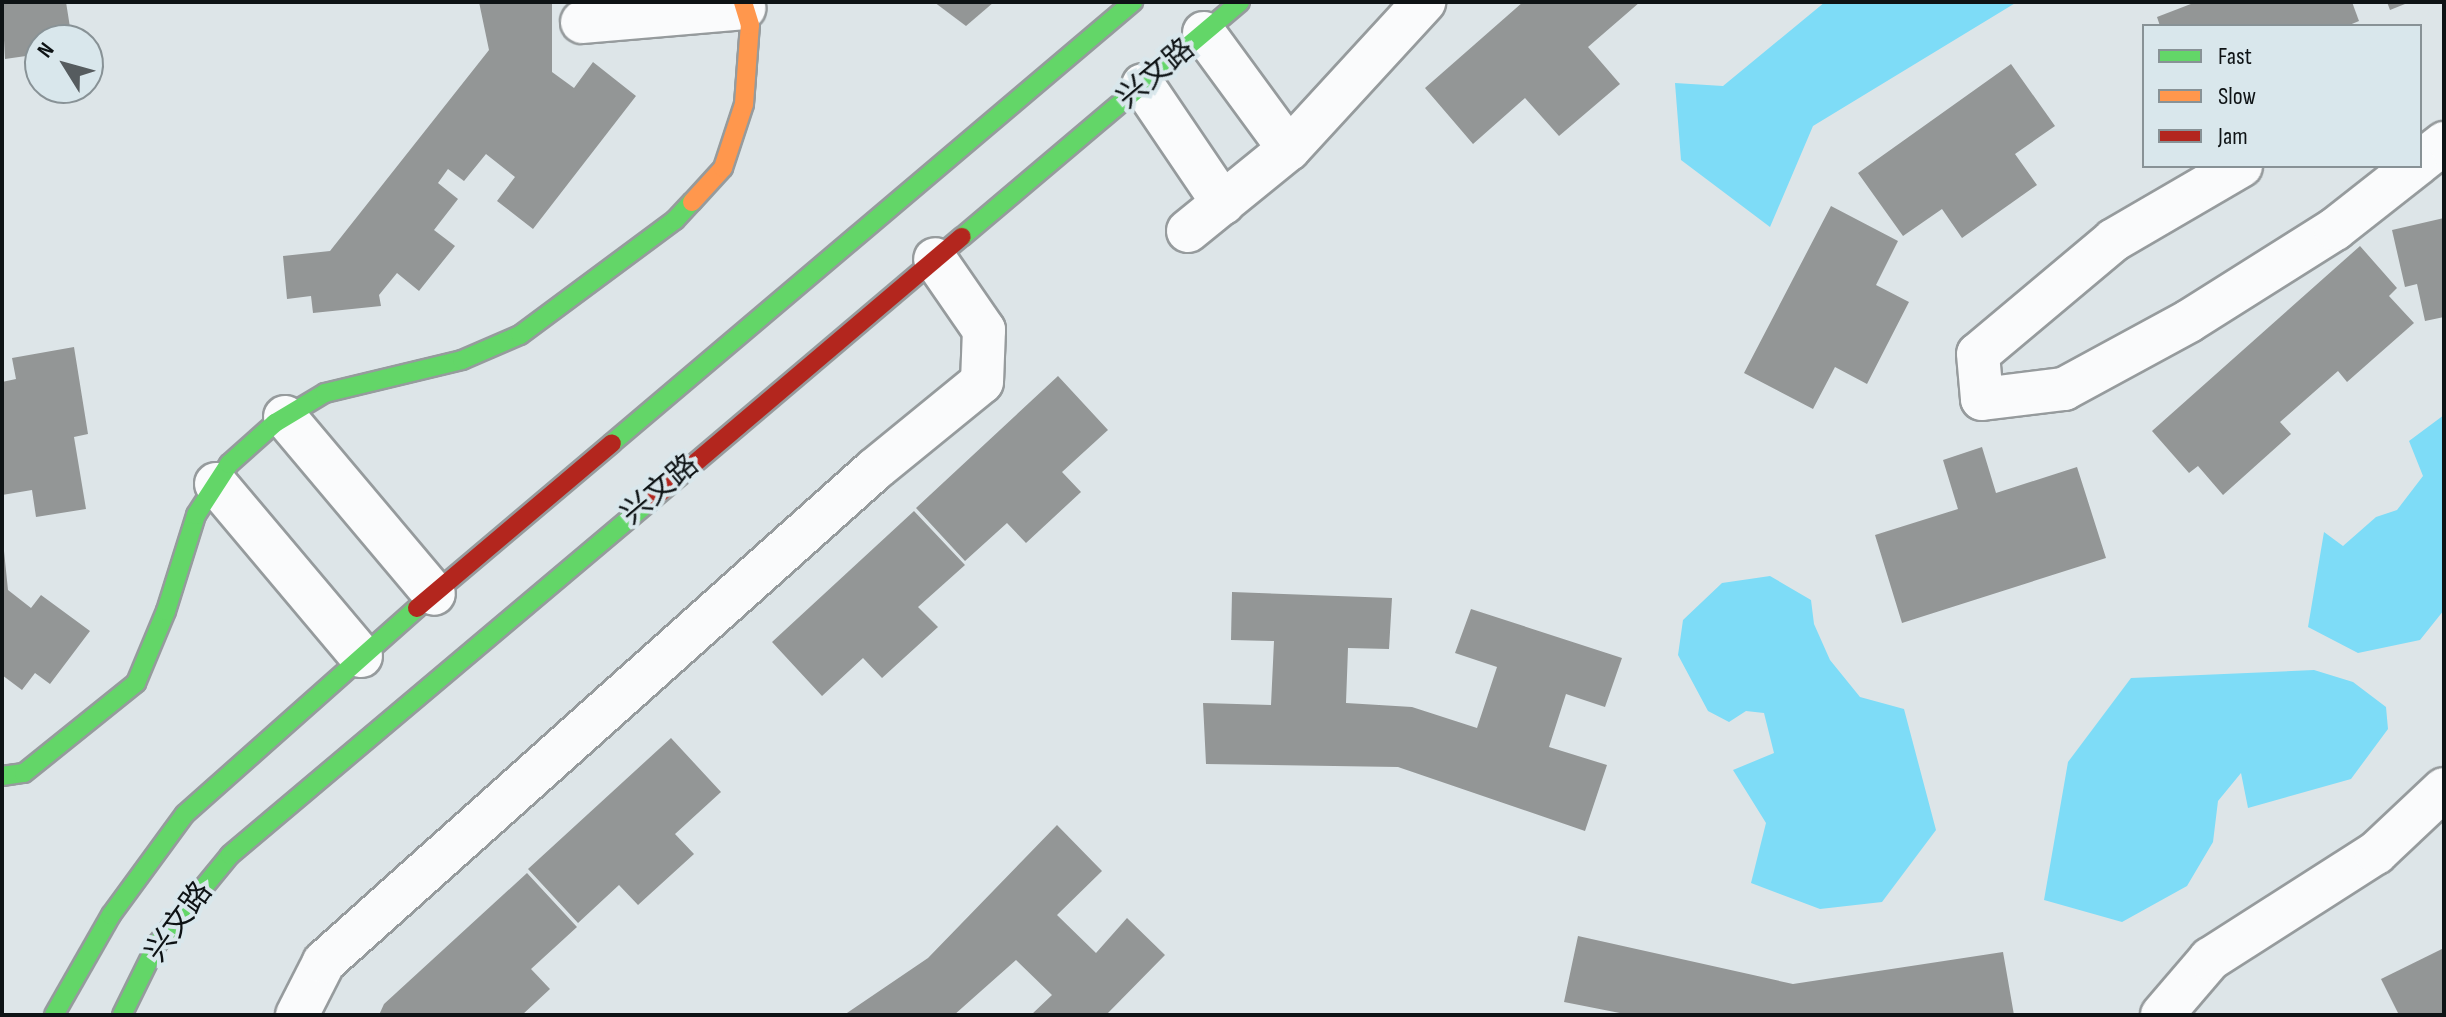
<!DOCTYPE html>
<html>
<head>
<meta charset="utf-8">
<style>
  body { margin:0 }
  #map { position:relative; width:2446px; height:1017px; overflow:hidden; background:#dde5e8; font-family:"Sofia Sans Condensed","Noto Sans SC",sans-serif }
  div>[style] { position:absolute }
  .water>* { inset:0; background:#7edcf7 }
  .building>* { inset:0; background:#939696 }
  .roads { filter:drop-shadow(2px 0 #969b9d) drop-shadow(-2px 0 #969b9d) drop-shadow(0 2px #969b9d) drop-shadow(0 -2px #969b9d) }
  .street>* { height:42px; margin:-21px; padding:0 21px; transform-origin:21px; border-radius:21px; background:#fafbfc }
  .fast>* { height:18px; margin:-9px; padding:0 9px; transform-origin:9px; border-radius:9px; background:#63d668 }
  .slow>* { height:18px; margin:-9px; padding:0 9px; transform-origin:9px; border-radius:9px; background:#ff974d }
  .jam>* { height:18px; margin:-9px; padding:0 9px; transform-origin:9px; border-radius:9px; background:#b3261e }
  span { translate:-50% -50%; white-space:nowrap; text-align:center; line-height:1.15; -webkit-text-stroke:8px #d9e7ec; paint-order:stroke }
  .street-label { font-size:30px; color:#0e1315 }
  .frame { position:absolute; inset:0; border:4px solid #0e1315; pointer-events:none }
  .legend { position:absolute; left:2142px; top:24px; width:280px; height:144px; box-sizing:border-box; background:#d9e7ec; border:2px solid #889296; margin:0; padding:10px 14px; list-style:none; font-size:24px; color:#0e1315 }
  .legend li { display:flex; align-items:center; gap:16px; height:40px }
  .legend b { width:40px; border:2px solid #889296 }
  .north { position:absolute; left:24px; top:24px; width:80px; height:80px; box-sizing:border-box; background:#d9e7ec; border:2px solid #889296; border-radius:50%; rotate:307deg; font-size:22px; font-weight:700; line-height:32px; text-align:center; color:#0e1315 }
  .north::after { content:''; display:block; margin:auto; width:28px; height:36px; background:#565c5f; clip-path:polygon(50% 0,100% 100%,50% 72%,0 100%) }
</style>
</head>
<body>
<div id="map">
  <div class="water">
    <i style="clip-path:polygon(1825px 2px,2017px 2px,1813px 126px,1770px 227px,1681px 160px,1675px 83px,1723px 86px)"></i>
    <i style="clip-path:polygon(2444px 415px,2444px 610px,2420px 640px,2358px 653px,2308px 627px,2324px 532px,2343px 546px,2376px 517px,2397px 510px,2423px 476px,2409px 441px)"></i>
    <i style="clip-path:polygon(1770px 576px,1811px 600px,1814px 624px,1830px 660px,1860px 697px,1904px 709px,1936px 830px,1882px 902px,1820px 909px,1751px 883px,1766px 823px,1733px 770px,1774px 753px,1764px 713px,1746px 711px,1729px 722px,1708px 711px,1678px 655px,1683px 620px,1722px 583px)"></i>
    <i style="clip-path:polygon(2314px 670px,2353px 682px,2386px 707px,2388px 729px,2351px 779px,2248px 808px,2241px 773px,2218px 801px,2213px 842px,2187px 886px,2122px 922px,2044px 900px,2068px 762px,2131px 678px)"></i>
  </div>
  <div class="building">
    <i style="clip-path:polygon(2px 2px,66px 2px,72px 40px,40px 40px,40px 54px,5px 59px)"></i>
    <i style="clip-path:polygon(479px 2px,552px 2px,552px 72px,574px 88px,593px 62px,636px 96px,533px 229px,497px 201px,515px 177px,486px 154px,464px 181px,448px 169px,438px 183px,458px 199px,434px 230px,455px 246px,419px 291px,397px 273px,379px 295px,381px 306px,313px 313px,311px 296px,287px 299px,283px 256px,330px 251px,489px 50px)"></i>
    <i style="clip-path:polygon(934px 2px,994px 2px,966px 26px)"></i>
    <i style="clip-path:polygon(1523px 2px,1640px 2px,1588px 47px,1620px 84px,1559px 136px,1525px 98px,1473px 144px,1425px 88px)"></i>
    <i style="clip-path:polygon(2196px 2px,2352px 2px,2359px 21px,2347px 26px,2160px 26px,2157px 17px)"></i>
    <i style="clip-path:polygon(2387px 2px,2410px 2px,2390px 10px)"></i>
    <i style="clip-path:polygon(2011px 64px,2055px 126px,2015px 154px,2037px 185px,1962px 238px,1942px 209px,1903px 236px,1858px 173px)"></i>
    <i style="clip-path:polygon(1831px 206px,1898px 241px,1876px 285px,1909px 302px,1867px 384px,1835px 367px,1813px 409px,1744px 373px)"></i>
    <i style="clip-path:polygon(2444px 218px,2444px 317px,2425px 321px,2417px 284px,2405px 287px,2392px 230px)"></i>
    <i style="clip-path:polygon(2360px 246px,2397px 288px,2389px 296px,2414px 323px,2347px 382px,2338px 371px,2280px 422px,2291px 434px,2223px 495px,2198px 466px,2189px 473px,2152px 431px)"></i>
    <i style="clip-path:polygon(74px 347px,88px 434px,74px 437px,86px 509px,36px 517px,32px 490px,2px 495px,2px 382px,16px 379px,12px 358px)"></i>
    <i style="clip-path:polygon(1058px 376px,1108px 430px,1062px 472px,1081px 492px,1026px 543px,1007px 523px,965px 561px,916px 508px)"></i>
    <i style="clip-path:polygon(1982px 447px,1996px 493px,2077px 467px,2106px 558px,1902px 623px,1875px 535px,1958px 509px,1943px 460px)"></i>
    <i style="clip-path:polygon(914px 511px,965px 565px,918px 607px,938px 627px,882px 678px,863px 658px,822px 696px,772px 642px)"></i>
    <i style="clip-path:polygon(4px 551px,8px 590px,31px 608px,41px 595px,90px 631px,50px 684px,35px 673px,22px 690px,2px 675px)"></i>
    <i style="clip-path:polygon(1232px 592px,1392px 598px,1389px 649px,1348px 648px,1346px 703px,1412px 707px,1477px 728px,1497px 667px,1455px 653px,1471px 609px,1622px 658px,1605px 707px,1566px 694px,1549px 747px,1607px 765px,1585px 831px,1398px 767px,1206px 764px,1203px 703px,1271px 705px,1274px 641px,1231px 640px)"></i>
    <i style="clip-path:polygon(671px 738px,721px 792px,675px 834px,694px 854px,638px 905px,619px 885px,578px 923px,528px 869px)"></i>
    <i style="clip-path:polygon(1057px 825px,1102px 871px,1057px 915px,1096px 953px,1127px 918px,1165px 955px,1106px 1015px,1031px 1015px,1052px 995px,1016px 960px,954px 1015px,844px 1015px,928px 958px)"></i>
    <i style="clip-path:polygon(527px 873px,577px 927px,531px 969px,550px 989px,522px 1015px,379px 1015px,384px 1004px)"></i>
    <i style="clip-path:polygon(1578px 936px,1793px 984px,2003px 952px,2014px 1015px,1630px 1015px,1564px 1002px)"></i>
    <i style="clip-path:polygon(2444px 948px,2444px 1015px,2399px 1015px,2381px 979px)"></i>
  </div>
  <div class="roads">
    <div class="street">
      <i style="left:582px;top:22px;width:163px;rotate:-4.9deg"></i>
      <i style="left:1204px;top:33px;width:144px;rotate:53.8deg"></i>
      <i style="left:1143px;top:85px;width:143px;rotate:55.9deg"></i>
      <i style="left:2420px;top:162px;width:31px;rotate:-38deg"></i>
      <i style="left:2241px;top:166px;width:147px;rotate:149.8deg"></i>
      <i style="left:2114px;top:240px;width:177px;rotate:140deg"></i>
      <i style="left:1978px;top:354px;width:45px;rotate:84.9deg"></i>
      <i style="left:1982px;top:399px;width:83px;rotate:-7deg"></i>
      <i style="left:2064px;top:389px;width:142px;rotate:-28.5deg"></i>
      <i style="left:2189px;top:321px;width:173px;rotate:-32.2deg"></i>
      <i style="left:2335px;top:229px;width:102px;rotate:-38.2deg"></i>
      <i style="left:1188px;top:231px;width:130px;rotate:-39.1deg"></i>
      <i style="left:1289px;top:149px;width:200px;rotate:-47.4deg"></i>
      <i style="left:285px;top:417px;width:231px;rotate:49.9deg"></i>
      <i style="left:216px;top:484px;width:225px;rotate:49.9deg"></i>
      <i style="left:297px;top:1015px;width:59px;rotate:-63deg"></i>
      <i style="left:324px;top:962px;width:738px;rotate:-41.81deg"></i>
      <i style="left:874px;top:470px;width:139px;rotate:-39.2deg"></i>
      <i style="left:982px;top:382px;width:52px;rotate:-87.8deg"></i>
      <i style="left:984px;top:330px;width:86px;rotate:-124.6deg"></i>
      <i style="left:2162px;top:1015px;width:74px;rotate:-49.4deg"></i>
      <i style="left:2210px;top:959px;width:197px;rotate:-32.6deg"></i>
      <i style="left:2376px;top:853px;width:93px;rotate:-43.3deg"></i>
    </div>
    <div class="fast">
      <i style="left:962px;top:237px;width:364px;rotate:-40.2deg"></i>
      <i style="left:612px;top:443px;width:683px;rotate:-40.25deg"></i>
      <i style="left:2px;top:776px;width:22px;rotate:-8deg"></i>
      <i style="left:24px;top:773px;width:144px;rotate:-38.8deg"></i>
      <i style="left:136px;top:683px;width:78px;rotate:-67.4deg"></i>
      <i style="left:166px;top:611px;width:101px;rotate:-72.6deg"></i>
      <i style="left:196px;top:515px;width:61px;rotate:-57.1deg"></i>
      <i style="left:229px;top:464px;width:62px;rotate:-41.7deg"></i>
      <i style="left:275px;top:423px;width:58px;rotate:-31deg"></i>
      <i style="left:325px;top:393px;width:141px;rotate:-13.5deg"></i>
      <i style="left:462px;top:360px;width:63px;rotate:-23.3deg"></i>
      <i style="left:520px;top:335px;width:193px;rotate:-36.6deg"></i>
      <i style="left:675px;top:220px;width:25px;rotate:-47deg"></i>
      <i style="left:54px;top:1015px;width:115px;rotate:-60.3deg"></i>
      <i style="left:111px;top:915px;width:125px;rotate:-53.8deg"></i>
      <i style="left:185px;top:814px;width:310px;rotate:-41.6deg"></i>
      <i style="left:122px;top:1015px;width:79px;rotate:-63.8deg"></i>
      <i style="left:157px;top:944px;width:115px;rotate:-50.6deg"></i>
      <i style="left:230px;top:855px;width:548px;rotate:-40.11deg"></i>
    </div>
    <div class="slow">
      <i style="left:692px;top:202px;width:46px;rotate:-47.6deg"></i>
      <i style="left:723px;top:168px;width:67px;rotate:-71.8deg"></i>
      <i style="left:744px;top:104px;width:79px;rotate:-85.7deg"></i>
      <i style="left:750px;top:25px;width:24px;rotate:-107deg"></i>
    </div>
    <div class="jam">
      <i style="left:649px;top:502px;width:410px;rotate:-40.3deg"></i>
      <i style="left:417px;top:608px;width:255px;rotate:-40.2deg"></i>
    </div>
  </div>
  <div class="street-label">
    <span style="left:1156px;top:74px;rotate:-40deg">兴文路</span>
    <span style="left:660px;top:490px;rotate:-40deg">兴文路</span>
    <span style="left:179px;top:922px;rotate:-54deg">兴文路</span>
  </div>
  <div class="frame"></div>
  <ul class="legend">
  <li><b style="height:10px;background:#63d668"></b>Fast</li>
  <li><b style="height:10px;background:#ff974d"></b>Slow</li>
  <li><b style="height:10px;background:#b3261e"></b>Jam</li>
  </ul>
  <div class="north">N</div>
</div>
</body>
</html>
